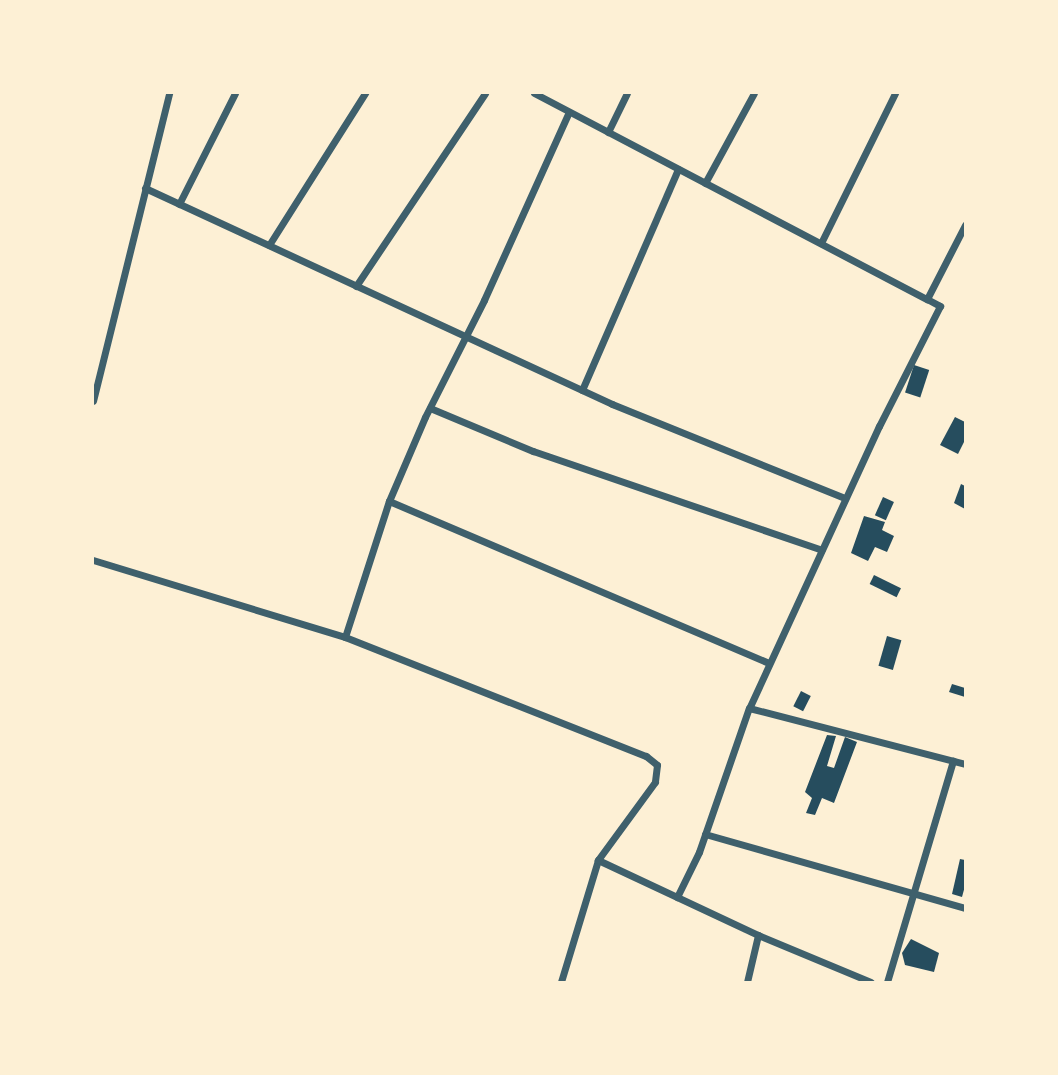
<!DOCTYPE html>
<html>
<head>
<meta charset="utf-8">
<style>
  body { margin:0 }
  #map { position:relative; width:1058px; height:1075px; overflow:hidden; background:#fdf0d5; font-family:Cabin,sans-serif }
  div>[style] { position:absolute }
  .building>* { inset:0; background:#264d5e; transform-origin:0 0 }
  .minor>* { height:7px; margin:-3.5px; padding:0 3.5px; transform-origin:3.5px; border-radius:3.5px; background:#3f606c }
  span { translate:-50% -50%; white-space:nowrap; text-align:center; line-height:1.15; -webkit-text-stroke:5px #fdf0d5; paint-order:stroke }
  .frame { position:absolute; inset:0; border:94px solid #fdf0d5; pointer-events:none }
</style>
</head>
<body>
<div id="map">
  <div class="building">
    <i style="left:914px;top:365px;width:16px;height:29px;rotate:18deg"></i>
    <i style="clip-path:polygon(955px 417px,965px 422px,965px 440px,958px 454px,940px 445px)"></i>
    <i style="clip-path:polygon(961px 484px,965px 486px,965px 509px,954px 503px)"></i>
    <i style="left:883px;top:497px;width:12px;height:20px;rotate:24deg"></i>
    <i style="clip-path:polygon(864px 516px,885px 522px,882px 530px,894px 536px,887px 552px,875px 547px,868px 561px,851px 553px)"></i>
    <i style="left:874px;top:575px;width:30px;height:10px;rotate:26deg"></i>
    <i style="left:887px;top:636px;width:15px;height:31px;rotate:16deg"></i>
    <i style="clip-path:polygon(952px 684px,965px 688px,965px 697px,949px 692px)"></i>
    <i style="left:801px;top:691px;width:11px;height:17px;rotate:27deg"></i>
    <i style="clip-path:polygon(827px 735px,836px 736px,827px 766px,834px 768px,845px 737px,857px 742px,834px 803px,822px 798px,815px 815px,806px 813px,812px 798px,805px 792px)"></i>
    <i style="clip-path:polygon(960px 859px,965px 860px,965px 886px,962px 897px,952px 894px)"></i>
    <i style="clip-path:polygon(911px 939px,939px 953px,934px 972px,905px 965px,902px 953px)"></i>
  </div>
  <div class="minor">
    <i style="left:534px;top:93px;width:444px;rotate:27.7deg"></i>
    <i style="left:608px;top:132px;width:43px;rotate:-64deg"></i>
    <i style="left:705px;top:183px;width:102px;rotate:-61.4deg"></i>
    <i style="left:145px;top:188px;width:515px;rotate:24.82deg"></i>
    <i style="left:612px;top:404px;width:251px;rotate:22deg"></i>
    <i style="left:179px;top:204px;width:124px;rotate:-63.2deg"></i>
    <i style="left:965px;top:225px;width:83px;rotate:117.2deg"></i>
    <i style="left:927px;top:299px;width:15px;rotate:28deg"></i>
    <i style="left:940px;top:306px;width:135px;rotate:116.9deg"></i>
    <i style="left:879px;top:426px;width:311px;rotate:114.7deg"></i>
    <i style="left:749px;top:708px;width:223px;rotate:14.5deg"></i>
    <i style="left:821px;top:243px;width:167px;rotate:-63.7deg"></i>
    <i style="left:269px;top:245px;width:180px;rotate:-57.7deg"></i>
    <i style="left:356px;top:286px;width:232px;rotate:-56.2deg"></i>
    <i style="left:582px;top:390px;width:241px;rotate:-66.5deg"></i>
    <i style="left:93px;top:401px;width:317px;rotate:-76.1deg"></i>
    <i style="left:430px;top:408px;width:112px;rotate:22.7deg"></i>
    <i style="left:533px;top:451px;width:305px;rotate:18.9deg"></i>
    <i style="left:389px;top:501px;width:91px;rotate:-66.8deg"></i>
    <i style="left:425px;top:417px;width:131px;rotate:-63.2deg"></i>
    <i style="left:484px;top:300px;width:206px;rotate:-65.7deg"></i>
    <i style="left:93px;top:560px;width:264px;rotate:17deg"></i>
    <i style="left:345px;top:637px;width:324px;rotate:21.6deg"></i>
    <i style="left:646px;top:756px;width:14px;rotate:39deg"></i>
    <i style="left:657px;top:765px;width:17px;rotate:97deg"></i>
    <i style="left:655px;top:782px;width:97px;rotate:126.2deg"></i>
    <i style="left:598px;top:860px;width:127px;rotate:106.9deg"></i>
    <i style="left:345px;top:637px;width:143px;rotate:-72.1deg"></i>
    <i style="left:389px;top:501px;width:413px;rotate:23.1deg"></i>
    <i style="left:705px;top:834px;width:270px;rotate:15.9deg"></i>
    <i style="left:598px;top:860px;width:177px;rotate:25.1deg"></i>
    <i style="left:758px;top:935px;width:122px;rotate:22.6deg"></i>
    <i style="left:677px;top:897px;width:50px;rotate:-63.9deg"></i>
    <i style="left:699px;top:852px;width:152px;rotate:-70.9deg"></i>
    <i style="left:747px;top:982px;width:48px;rotate:-76.8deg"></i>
    <i style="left:887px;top:982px;width:231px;rotate:-73.4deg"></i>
  </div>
  <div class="frame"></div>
</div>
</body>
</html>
